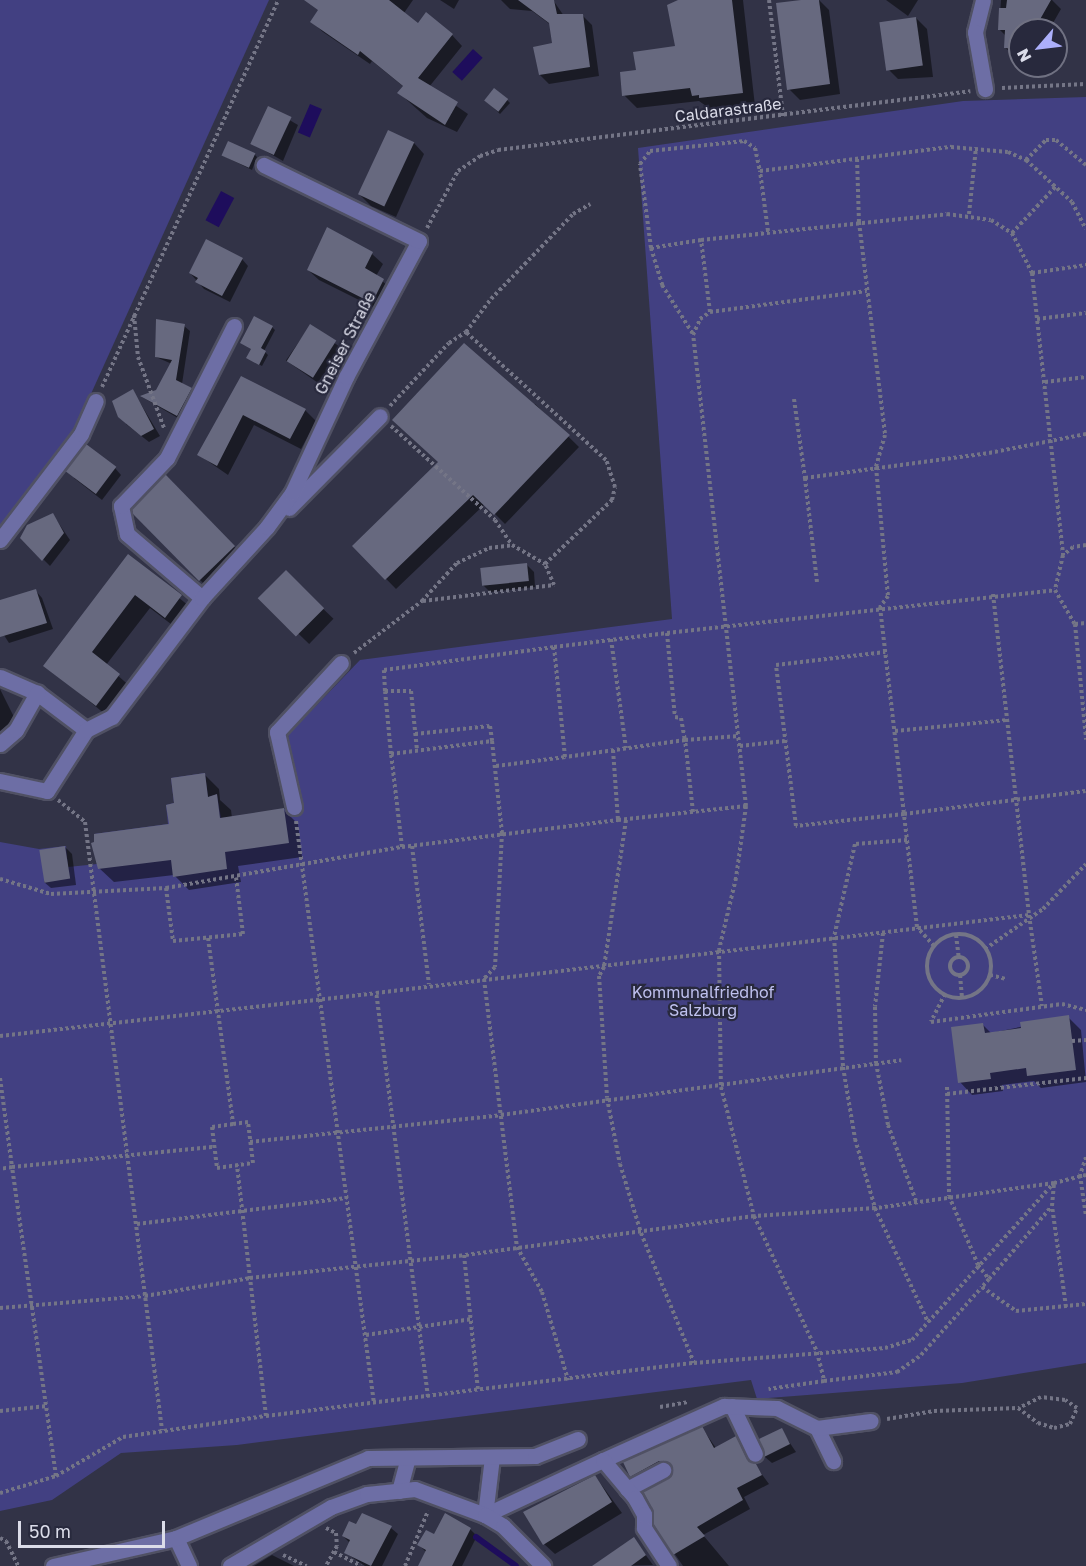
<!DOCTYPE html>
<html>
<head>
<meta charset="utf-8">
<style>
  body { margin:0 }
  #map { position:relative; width:1086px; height:1566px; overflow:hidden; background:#323347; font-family:"Golos Text",sans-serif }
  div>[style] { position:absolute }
  .green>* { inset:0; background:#424082 }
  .water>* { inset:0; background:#1e0d5c; transform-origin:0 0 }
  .shadow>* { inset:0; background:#0007; transform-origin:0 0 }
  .stream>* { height:6px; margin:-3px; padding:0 3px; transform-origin:3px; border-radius:3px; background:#1e0d5c }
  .building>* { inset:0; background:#67697f; transform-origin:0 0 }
  .path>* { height:4px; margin-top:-2px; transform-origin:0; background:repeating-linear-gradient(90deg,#747586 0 3px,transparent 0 6px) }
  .path>.ring { margin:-2px; padding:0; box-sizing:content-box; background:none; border:4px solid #747586; border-radius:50% }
  .roads { filter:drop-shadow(2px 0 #505164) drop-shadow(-2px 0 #505164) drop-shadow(0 2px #505164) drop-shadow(0 -2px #505164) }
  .minor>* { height:15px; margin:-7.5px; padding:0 7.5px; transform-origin:7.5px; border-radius:7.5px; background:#6d6ea5 }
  span { translate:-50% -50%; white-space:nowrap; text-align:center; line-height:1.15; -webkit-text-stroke:4.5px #28293d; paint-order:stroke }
  .street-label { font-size:16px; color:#dbdce9 }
  .park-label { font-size:16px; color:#bfc1ef }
  .north { position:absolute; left:1008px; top:18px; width:60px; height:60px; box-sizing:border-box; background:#28293d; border:2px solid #707182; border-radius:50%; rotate:242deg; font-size:16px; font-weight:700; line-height:24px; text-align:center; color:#dbdce9 }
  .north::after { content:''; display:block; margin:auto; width:21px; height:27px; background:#acaffb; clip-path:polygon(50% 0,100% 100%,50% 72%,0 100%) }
  .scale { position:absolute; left:18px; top:1521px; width:147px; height:27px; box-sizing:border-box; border:3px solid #dbdce9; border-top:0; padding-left:8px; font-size:18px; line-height:21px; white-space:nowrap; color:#dbdce9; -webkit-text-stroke:4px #28293d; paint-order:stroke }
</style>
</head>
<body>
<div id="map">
  <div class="green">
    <i style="clip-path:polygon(0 0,269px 0,76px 427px,0 527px)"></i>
    <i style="clip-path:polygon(1086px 97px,1086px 1363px,962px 1383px,757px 1399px,751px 1380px,237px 1445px,121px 1453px,52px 1500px,0 1511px,0 842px,39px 849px,66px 846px,68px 867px,97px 864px,94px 834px,168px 824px,166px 805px,174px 803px,171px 778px,205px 773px,208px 797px,217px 794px,221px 818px,301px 807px,288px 735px,360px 660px,672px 619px,638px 148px,963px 101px)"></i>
  </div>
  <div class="water">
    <i style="left:473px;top:49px;width:13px;height:31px;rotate:42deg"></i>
    <i style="left:310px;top:104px;width:13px;height:31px;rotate:23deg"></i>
    <i style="left:221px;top:191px;width:15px;height:33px;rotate:28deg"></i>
  </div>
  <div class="shadow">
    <i style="clip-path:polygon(320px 0,413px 0,404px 13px,418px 25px,452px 35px,462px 46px,429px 87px,468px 114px,457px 132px,427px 118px,399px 93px,404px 87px,372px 61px,370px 64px,323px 32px,312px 22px,320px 11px)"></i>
    <i style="clip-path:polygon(440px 0,459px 0,454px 9px)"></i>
    <i style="clip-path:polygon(501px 0,553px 0,564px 16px,583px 16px,592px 25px,599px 76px,549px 84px,540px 75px,554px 45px,551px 25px,532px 11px,510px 9px)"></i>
    <i style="clip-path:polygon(679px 0,743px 0,755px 106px,713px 111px,699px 101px,637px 108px,624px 95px,637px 71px,676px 47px)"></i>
    <i style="clip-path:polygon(812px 0,819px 0,829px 10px,840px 94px,800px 100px,789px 89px)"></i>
    <i style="clip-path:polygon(886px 0,918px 0,908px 16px)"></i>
    <i style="clip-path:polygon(1001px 0,1052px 0,1061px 9px,1049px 30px,1020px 30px,1020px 58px,1005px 48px,1006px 36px,999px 29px)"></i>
    <i style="clip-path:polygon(916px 18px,927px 29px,933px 77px,898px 79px,887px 68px)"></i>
    <i style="clip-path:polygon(507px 100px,510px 103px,500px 114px,486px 101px)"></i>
    <i style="clip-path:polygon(269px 108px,298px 125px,283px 161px,253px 144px)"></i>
    <i style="clip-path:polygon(389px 132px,414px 143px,424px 154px,396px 217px,371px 206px,360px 195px)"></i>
    <i style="clip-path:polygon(254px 154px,257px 157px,252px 170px,224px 156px)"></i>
    <i style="clip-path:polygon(328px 229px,372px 254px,383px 264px,376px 276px,393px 290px,383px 312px,319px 280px,308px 270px)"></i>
    <i style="clip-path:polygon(242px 259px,248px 266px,230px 302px,204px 289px,190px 273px)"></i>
    <i style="clip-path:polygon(184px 326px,190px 331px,182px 384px,197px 395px,183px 421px,142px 397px,157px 391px,172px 364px,156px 357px)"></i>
    <i style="left:310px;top:326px;width:39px;height:42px;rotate:35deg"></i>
    <i style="clip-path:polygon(272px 327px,275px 330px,264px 351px,268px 355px,262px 366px,251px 360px,252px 349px,242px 343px)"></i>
    <i style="clip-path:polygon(242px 378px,305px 410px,316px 421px,301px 449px,254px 425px,228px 475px,199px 455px)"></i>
    <i style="clip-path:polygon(133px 391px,160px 436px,149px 442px,126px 424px)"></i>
    <i style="clip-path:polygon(535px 404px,579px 447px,505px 524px,485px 504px,396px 589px,354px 546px)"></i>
    <i style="clip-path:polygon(115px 468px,121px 475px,102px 500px,74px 478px)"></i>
    <i style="clip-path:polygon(165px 476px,248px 561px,214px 594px,200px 580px)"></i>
    <i style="clip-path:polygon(53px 515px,70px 540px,50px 566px,22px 538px)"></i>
    <i style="clip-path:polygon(128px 556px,195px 611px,180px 631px,150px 608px,106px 665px,133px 689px,111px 719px,45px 665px)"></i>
    <i style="clip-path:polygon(527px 565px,534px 572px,535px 587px,490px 592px,483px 585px)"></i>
    <i style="left:286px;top:573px;width:66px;height:35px;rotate:44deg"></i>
    <i style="clip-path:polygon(36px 591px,42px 598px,53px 629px,9px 643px,0 629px,0 602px)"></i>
    <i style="clip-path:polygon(0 689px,20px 729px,0 737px)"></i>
    <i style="clip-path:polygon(205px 775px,219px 789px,220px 800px,231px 810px,232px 818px,284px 810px,298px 824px,302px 857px,238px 866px,241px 882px,189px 890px,174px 875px,114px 882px,99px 868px,170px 825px,176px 804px)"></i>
    <i style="clip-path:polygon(65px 847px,72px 854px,76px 885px,51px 888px,44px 882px)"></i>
    <i style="clip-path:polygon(1068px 1017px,1081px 1030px,1086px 1082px,1041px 1088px,1034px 1081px,1002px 1085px,1003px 1091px,972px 1095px,960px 1082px,983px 1025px,991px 1033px)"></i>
    <i style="clip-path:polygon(702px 1428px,716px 1448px,735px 1438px,769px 1484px,744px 1497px,750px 1509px,703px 1535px,729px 1566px,683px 1566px,655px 1525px,673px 1470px,668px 1468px,639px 1484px,631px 1476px)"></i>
    <i style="clip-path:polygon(781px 1430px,796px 1452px,772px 1463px,765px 1457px,761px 1440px)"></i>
    <i style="clip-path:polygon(595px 1476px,622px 1513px,555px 1554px,544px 1544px)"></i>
    <i style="clip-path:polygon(357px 1526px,391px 1528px,398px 1534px,382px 1566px,365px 1566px,346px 1553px,350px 1543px,343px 1536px)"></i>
    <i style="clip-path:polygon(470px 1529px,477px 1536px,462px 1566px,420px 1566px,427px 1553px,419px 1545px,434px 1536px)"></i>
    <i style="clip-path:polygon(634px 1539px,653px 1565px,609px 1566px)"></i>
    <i style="clip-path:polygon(272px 1555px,294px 1566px,254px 1566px)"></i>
  </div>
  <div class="stream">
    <i style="left:476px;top:1537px;width:49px;rotate:35.9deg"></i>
  </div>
  <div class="building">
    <i style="clip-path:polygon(304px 0,389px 0,418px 23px,426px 12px,453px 34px,418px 78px,458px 102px,445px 125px,397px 93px,403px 86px,360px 51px,358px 55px,310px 22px,318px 10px)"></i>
    <i style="clip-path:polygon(518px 0,554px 0,557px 14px,583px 14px,590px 67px,539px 75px,533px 47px,552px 43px,549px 23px)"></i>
    <i style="clip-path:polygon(678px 0,732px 0,743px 93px,699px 98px,699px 95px,692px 96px,690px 88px,622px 96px,620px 72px,636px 70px,633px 52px,675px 46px,667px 5px)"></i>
    <i style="clip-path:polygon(801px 0,819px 0,830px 84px,787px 90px,776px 3px)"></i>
    <i style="clip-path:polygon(1007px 0,1051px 0,1034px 30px,1020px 30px,1020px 49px,1004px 48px,1005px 30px,998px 30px,999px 8px,1006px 8px)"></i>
    <i style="left:916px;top:17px;width:49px;height:37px;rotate:82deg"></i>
    <i style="left:494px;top:88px;width:18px;height:16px;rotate:38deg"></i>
    <i style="left:268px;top:106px;width:26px;height:42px;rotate:25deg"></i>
    <i style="left:388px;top:130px;width:29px;height:71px;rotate:25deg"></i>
    <i style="left:228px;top:141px;width:30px;height:16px;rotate:24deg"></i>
    <i style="clip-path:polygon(327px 227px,373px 252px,365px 268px,384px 279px,372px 303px,307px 270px)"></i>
    <i style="clip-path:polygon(206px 239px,243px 258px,222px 296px,195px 282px,198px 278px,189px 273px)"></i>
    <i style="clip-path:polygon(254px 316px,273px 326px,261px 348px,266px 351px,259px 365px,246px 358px,251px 349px,240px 343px)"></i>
    <i style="clip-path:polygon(156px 319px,185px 324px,176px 380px,192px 388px,177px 416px,140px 396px,156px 390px,172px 360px,155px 357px)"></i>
    <i style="left:310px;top:324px;width:31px;height:44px;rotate:32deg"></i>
    <i style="clip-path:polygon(464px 343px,570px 435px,494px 515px,473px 495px,385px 580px,352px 546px,438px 462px,392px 420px)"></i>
    <i style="clip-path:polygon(241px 376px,306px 409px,290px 439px,243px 415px,217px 466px,197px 455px)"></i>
    <i style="clip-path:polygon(133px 389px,154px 429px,141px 436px,118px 417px,112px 401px)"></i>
    <i style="left:86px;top:444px;width:38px;height:34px;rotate:37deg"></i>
    <i style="clip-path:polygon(165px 474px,235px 546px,199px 581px,133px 514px,132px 509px)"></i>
    <i style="clip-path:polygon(53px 513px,64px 533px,42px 561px,20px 538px,27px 525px)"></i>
    <i style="clip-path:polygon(128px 554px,182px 595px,165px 618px,135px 595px,92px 652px,120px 674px,96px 706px,43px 666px)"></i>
    <i style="left:527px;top:563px;width:18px;height:47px;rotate:84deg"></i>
    <i style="left:286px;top:570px;width:54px;height:40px;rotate:45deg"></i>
    <i style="clip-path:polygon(36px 589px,47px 623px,0 637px,0 600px)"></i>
    <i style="clip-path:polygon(205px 773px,208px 797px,217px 794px,220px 818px,284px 808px,289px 843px,225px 852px,227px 869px,173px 877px,171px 860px,98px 869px,91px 843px,94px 842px,94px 834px,169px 824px,166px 805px,174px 803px,171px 778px)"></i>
    <i style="left:65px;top:846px;width:33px;height:26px;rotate:81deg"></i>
    <i style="clip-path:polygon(1069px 1015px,1076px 1070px,1027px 1076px,1026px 1068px,990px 1073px,991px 1079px,958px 1083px,951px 1027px,983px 1023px,985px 1033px,1021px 1028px,1020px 1022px)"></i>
    <i style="clip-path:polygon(702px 1426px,714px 1448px,736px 1436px,747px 1459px,756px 1464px,762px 1475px,737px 1488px,743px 1500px,697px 1527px,705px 1536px,673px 1555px,654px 1525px,653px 1510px,643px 1492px,671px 1476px,671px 1465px,659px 1461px,630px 1477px,623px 1462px)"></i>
    <i style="clip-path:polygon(782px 1428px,790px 1444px,764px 1457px,759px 1439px)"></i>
    <i style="clip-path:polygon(595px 1475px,612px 1502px,543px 1545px,523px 1512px)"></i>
    <i style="clip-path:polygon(362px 1513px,392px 1526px,371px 1566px,344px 1553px,350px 1540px,342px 1536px,349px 1521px,356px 1524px)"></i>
    <i style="clip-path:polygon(445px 1513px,471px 1528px,452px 1566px,418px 1566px,426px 1550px,417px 1545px,426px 1530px,434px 1534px)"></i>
    <i style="clip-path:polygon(634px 1537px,646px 1555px,631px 1566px,592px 1566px)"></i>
  </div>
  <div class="path">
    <i style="left:769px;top:0;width:117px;rotate:83.1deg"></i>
    <i style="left:1002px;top:88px;width:84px;rotate:-2.7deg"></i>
    <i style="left:857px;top:159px;width:63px;rotate:88.2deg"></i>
    <i style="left:859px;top:222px;width:215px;rotate:83deg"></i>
    <i style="left:885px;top:435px;width:33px;rotate:106deg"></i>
    <i style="left:876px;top:467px;width:130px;rotate:84.7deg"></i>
    <i style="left:888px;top:596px;width:14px;rotate:126deg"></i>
    <i style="left:880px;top:607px;width:208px;rotate:83.4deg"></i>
    <i style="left:904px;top:814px;width:109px;rotate:173.7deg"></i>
    <i style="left:796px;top:826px;width:162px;rotate:-97.1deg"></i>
    <i style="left:776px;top:665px;width:110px;rotate:-6.8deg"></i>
    <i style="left:1026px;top:160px;width:28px;rotate:-45deg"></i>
    <i style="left:1046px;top:140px;width:10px"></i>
    <i style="left:1056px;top:140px;width:39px;rotate:40deg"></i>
    <i style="left:969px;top:214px;width:67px;rotate:-84deg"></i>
    <i style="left:427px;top:228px;width:65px;rotate:-61.5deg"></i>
    <i style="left:458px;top:171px;width:27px;rotate:-34deg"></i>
    <i style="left:480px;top:156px;width:19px;rotate:-18deg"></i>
    <i style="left:498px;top:150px;width:476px;rotate:-7.1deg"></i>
    <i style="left:768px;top:231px;width:61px;rotate:-97.6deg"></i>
    <i style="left:760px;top:171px;width:193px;rotate:-7.2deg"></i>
    <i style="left:951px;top:147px;width:57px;rotate:5deg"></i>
    <i style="left:1008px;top:152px;width:20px;rotate:24deg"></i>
    <i style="left:1026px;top:160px;width:62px;rotate:42.4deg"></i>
    <i style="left:1072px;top:202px;width:30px;rotate:63deg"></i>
    <i style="left:1012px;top:233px;width:66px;rotate:-46.8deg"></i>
    <i style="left:701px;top:240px;width:51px;rotate:170.9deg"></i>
    <i style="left:651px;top:248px;width:85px;rotate:-97.5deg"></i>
    <i style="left:640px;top:164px;width:16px;rotate:-52deg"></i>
    <i style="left:650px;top:151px;width:95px;rotate:-6.1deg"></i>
    <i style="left:744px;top:141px;width:13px;rotate:32deg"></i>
    <i style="left:755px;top:148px;width:24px;rotate:78deg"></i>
    <i style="left:651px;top:248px;width:39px;rotate:73deg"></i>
    <i style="left:662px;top:285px;width:58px;rotate:57.7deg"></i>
    <i style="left:1032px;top:273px;width:55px;rotate:-8.4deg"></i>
    <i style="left:710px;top:312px;width:158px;rotate:-7.6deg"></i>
    <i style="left:134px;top:315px;width:42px;rotate:84.6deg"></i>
    <i style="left:138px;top:357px;width:76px;rotate:69.9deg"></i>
    <i style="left:1037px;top:319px;width:49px;rotate:-7deg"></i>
    <i style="left:1045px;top:382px;width:41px;rotate:-7deg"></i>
    <i style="left:102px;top:387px;width:425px;rotate:-65.5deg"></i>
    <i style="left:794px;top:399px;width:80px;rotate:82.1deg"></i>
    <i style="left:390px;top:406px;width:86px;rotate:-46.9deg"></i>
    <i style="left:449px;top:343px;width:20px;rotate:-33deg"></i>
    <i style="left:466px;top:332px;width:41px;rotate:-52.9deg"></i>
    <i style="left:491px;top:299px;width:118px;rotate:-46deg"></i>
    <i style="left:573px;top:214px;width:20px;rotate:-30deg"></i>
    <i style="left:391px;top:426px;width:140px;rotate:42.1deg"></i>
    <i style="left:495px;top:520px;width:30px;rotate:56deg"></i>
    <i style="left:512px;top:545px;width:38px;rotate:30deg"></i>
    <i style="left:545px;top:564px;width:93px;rotate:-43.7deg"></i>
    <i style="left:612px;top:500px;width:13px;rotate:-77deg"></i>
    <i style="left:615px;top:487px;width:28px;rotate:-108deg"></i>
    <i style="left:606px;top:460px;width:190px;rotate:-137.6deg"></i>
    <i style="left:1086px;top:545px;width:13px;rotate:171deg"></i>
    <i style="left:1073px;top:547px;width:13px;rotate:141deg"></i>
    <i style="left:1063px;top:555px;width:36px;rotate:103deg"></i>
    <i style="left:1055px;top:590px;width:39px;rotate:60deg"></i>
    <i style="left:1075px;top:624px;width:116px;rotate:84.5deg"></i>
    <i style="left:817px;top:582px;width:105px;rotate:-96.6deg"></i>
    <i style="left:805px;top:478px;width:186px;rotate:-7.7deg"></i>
    <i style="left:989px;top:453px;width:99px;rotate:-11.1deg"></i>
    <i style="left:993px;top:594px;width:323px;rotate:83.6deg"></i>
    <i style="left:423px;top:601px;width:132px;rotate:-7deg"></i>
    <i style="left:554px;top:585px;width:23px;rotate:-113deg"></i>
    <i style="left:1075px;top:624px;width:11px;rotate:-5deg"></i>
    <i style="left:667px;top:633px;width:84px;rotate:84.6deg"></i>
    <i style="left:675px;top:717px;width:6px;rotate:9deg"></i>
    <i style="left:681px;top:718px;width:22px;rotate:80deg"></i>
    <i style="left:685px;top:740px;width:121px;rotate:171.9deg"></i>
    <i style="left:565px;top:757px;width:111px;rotate:-95.7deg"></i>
    <i style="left:554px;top:647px;width:114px;rotate:-7.1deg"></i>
    <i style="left:667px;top:633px;width:390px;rotate:-6.3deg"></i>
    <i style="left:611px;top:639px;width:110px;rotate:82.2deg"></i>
    <i style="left:354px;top:653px;width:86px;rotate:-37.4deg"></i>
    <i style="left:422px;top:601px;width:52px;rotate:-47.4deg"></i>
    <i style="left:457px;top:563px;width:35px;rotate:-25deg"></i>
    <i style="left:489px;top:548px;width:23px;rotate:-7deg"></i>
    <i style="left:385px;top:691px;width:21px;rotate:-93deg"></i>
    <i style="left:384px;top:670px;width:172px;rotate:-7.7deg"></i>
    <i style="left:895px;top:731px;width:114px;rotate:-5.6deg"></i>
    <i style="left:415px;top:734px;width:75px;rotate:-6.1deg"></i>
    <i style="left:490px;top:726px;width:15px;rotate:82deg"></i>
    <i style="left:740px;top:746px;width:45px;rotate:-6.3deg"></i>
    <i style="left:613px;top:750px;width:70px;rotate:85.9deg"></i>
    <i style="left:618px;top:820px;width:129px;rotate:-6.2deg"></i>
    <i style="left:746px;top:806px;width:73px;rotate:97.9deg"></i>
    <i style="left:736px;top:878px;width:74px;rotate:103.3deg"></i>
    <i style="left:719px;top:950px;width:137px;rotate:89.2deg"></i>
    <i style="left:721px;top:1087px;width:133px;rotate:75.7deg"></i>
    <i style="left:754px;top:1216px;width:150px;rotate:65.1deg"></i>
    <i style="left:817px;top:1352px;width:30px;rotate:76deg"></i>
    <i style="left:824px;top:1381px;width:56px;rotate:171.7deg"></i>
    <i style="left:391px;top:754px;width:63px;rotate:-95.4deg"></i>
    <i style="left:385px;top:691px;width:26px"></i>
    <i style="left:411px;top:691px;width:59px;rotate:84.2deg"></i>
    <i style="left:496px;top:766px;width:70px;rotate:-7.4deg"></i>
    <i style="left:58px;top:800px;width:35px;rotate:39deg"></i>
    <i style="left:85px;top:822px;width:613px;rotate:82.78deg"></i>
    <i style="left:746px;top:806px;width:474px;rotate:-96.4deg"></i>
    <i style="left:693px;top:335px;width:17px;rotate:-66deg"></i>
    <i style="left:700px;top:319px;width:12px;rotate:-35deg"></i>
    <i style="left:710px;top:312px;width:73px;rotate:-97.1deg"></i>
    <i style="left:701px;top:240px;width:247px;rotate:-6deg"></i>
    <i style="left:947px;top:214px;width:44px;rotate:7.8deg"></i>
    <i style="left:991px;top:220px;width:25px;rotate:32deg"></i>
    <i style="left:1012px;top:233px;width:45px;rotate:63.4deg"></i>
    <i style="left:1032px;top:273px;width:284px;rotate:83.7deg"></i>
    <i style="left:693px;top:812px;width:72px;rotate:-96.3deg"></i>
    <i style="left:685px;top:740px;width:54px;rotate:-4.2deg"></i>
    <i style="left:626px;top:820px;width:149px;rotate:98.5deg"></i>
    <i style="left:604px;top:967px;width:10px;rotate:119deg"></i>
    <i style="left:599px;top:976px;width:122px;rotate:86.2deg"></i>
    <i style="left:607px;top:1098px;width:67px;rotate:78.9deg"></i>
    <i style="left:620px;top:1164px;width:72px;rotate:73.1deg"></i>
    <i style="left:641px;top:1233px;width:140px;rotate:67.8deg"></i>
    <i style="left:296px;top:821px;width:587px;rotate:82.37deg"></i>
    <i style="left:907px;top:840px;width:52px;rotate:175.6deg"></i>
    <i style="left:855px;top:844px;width:95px;rotate:102.7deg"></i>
    <i style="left:834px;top:937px;width:130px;rotate:86deg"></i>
    <i style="left:843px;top:1067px;width:73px;rotate:80.5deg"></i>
    <i style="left:855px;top:1139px;width:72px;rotate:73.8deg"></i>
    <i style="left:875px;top:1208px;width:126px;rotate:65.1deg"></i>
    <i style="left:412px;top:846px;width:139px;rotate:83deg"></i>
    <i style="left:402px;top:847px;width:94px;rotate:-96.7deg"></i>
    <i style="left:391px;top:754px;width:102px;rotate:-7.3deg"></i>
    <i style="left:492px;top:741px;width:93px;rotate:83.8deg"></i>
    <i style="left:502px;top:833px;width:134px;rotate:93deg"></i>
    <i style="left:495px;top:967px;width:16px;rotate:133deg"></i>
    <i style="left:484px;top:979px;width:270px;rotate:83deg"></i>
    <i style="left:517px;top:1247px;width:51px;rotate:60.9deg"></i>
    <i style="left:542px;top:1292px;width:92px;rotate:73.5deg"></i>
    <i style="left:0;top:879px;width:53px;rotate:16.4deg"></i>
    <i style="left:51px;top:894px;width:115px;rotate:-3deg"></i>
    <i style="left:166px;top:888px;width:240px;rotate:-9.9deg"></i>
    <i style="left:402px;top:847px;width:218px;rotate:-7.1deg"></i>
    <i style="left:166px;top:888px;width:53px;rotate:82.5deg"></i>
    <i style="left:173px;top:941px;width:70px;rotate:-5.7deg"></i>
    <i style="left:243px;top:934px;width:57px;rotate:-97deg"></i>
    <i style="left:883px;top:933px;width:74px;rotate:96.2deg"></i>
    <i style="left:875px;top:1007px;width:56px;rotate:89deg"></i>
    <i style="left:876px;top:1063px;width:63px;rotate:79deg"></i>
    <i style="left:888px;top:1125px;width:81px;rotate:69.8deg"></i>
    <i class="ring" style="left:927px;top:934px;width:60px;height:60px"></i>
    <i style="left:956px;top:935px;width:23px;rotate:83deg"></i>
    <i style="left:208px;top:938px;width:188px;rotate:82.3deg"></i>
    <i style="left:233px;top:1124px;width:21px;rotate:172deg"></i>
    <i style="left:212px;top:1127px;width:41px;rotate:83deg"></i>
    <i style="left:217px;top:1168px;width:36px;rotate:-8deg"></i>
    <i style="left:253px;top:1163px;width:41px;rotate:-97deg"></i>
    <i style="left:248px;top:1122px;width:15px;rotate:172deg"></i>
    <i style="left:934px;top:946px;width:25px;rotate:-132deg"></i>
    <i style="left:917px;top:927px;width:114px;rotate:-96.6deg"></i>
    <i style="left:904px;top:814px;width:183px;rotate:-7.2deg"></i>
    <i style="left:985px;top:949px;width:70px;rotate:-34.6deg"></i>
    <i style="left:1043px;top:909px;width:62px;rotate:-46.3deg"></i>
    <i class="ring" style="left:950px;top:957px;width:14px;height:14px"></i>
    <i style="left:960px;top:975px;width:23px;rotate:85deg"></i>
    <i style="left:990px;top:975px;width:16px;rotate:14deg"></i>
    <i style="left:945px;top:994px;width:31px;rotate:117deg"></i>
    <i style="left:931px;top:1022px;width:132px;rotate:-7.8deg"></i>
    <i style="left:1062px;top:1004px;width:25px;rotate:14deg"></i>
    <i style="left:0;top:1036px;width:378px;rotate:-6.5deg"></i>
    <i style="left:1072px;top:1041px;width:14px;rotate:-4deg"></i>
    <i style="left:0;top:1078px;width:90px;rotate:82.3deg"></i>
    <i style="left:12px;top:1167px;width:12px;rotate:171deg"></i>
    <i style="left:947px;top:1087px;width:109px;rotate:88.9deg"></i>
    <i style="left:949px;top:1196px;width:75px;rotate:67.2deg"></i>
    <i style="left:978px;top:1265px;width:18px;rotate:52deg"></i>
    <i style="left:989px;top:1279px;width:11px;rotate:131deg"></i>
    <i style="left:982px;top:1287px;width:42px;rotate:35.2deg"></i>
    <i style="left:1016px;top:1311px;width:70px;rotate:-5.7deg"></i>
    <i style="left:947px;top:1094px;width:140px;rotate:-6.6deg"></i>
    <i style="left:250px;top:1142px;width:252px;rotate:-6.1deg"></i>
    <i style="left:501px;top:1115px;width:404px;rotate:-7.8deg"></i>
    <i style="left:1086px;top:1157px;width:19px;rotate:108deg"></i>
    <i style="left:1080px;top:1175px;width:41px;rotate:81.7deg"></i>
    <i style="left:137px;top:1224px;width:211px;rotate:-7.1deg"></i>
    <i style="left:989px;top:1279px;width:96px;rotate:-49.2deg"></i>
    <i style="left:1066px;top:1307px;width:102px;rotate:-97.9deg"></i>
    <i style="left:1052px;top:1206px;width:23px;rotate:-85deg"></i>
    <i style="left:1054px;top:1183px;width:33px;rotate:-14deg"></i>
    <i style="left:0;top:1308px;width:145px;rotate:-4.7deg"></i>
    <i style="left:145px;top:1296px;width:107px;rotate:-9.7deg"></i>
    <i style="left:250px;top:1278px;width:215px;rotate:-6.1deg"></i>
    <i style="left:464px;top:1255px;width:137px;rotate:84.1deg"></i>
    <i style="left:366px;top:1335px;width:107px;rotate:-8.6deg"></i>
    <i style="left:824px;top:1381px;width:74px;rotate:-7deg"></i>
    <i style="left:897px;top:1372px;width:29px;rotate:-35deg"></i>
    <i style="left:921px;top:1355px;width:91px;rotate:-48.1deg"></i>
    <i style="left:428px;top:1397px;width:407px;rotate:-97.3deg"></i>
    <i style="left:376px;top:993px;width:658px;rotate:-6.81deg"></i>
    <i style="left:1029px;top:915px;width:92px;rotate:81.9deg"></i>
    <i style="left:660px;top:1407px;width:28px;rotate:-10deg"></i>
    <i style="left:0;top:1411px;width:47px;rotate:-6.1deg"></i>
    <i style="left:266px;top:1416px;width:431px;rotate:-7.1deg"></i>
    <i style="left:694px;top:1363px;width:192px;rotate:-4.5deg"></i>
    <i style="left:885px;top:1348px;width:28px;rotate:-17deg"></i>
    <i style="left:912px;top:1340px;width:212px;rotate:-47.9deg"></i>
    <i style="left:1054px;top:1183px;width:181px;rotate:172deg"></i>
    <i style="left:875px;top:1208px;width:121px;rotate:176.2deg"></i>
    <i style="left:754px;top:1216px;width:293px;rotate:172.3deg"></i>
    <i style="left:887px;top:1419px;width:48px;rotate:-9.7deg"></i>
    <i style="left:934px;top:1411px;width:84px;rotate:-2deg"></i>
    <i style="left:1018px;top:1408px;width:25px;rotate:37deg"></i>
    <i style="left:1038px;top:1423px;width:17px;rotate:17deg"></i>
    <i style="left:1054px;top:1428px;width:16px;rotate:-14deg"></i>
    <i style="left:1070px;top:1424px;width:17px;rotate:-66deg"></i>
    <i style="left:1077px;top:1408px;width:14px;rotate:-146deg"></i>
    <i style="left:1065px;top:1400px;width:24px;rotate:-173deg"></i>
    <i style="left:1041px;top:1397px;width:25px;rotate:154deg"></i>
    <i style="left:56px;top:1476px;width:78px;rotate:-30.2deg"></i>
    <i style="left:123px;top:1437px;width:145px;rotate:-8.4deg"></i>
    <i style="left:266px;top:1416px;width:253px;rotate:-96.6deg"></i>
    <i style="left:0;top:1493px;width:59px;rotate:-16.9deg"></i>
    <i style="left:56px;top:1476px;width:312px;rotate:-98.1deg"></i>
    <i style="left:12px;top:1167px;width:203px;rotate:-5.7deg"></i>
    <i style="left:326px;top:1528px;width:11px;rotate:27deg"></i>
    <i style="left:336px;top:1533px;width:13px;rotate:86deg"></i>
    <i style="left:337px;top:1546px;width:23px;rotate:119deg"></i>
    <i style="left:0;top:1538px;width:7px;rotate:27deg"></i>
    <i style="left:6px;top:1541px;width:28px;rotate:64deg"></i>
    <i style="left:334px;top:1552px;width:30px;rotate:27deg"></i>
    <i style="left:283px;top:1555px;width:26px;rotate:25deg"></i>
    <i style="left:405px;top:1566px;width:60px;rotate:-67.3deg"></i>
  </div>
  <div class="roads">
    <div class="minor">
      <i style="left:983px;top:0;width:33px;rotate:104deg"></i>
      <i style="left:975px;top:32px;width:58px;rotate:80deg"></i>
      <i style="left:289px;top:508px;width:129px;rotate:-45.3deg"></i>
      <i style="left:0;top:540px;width:133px;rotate:-52.6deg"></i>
      <i style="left:81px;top:434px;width:36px;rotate:-66deg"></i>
      <i style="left:202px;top:598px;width:99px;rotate:-139.5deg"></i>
      <i style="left:127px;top:534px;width:29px;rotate:-102deg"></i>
      <i style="left:121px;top:506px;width:66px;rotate:-46.2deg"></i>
      <i style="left:167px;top:458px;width:148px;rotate:-63.1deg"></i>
      <i style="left:0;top:677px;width:40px;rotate:23.4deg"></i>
      <i style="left:37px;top:693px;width:61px;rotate:37.1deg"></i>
      <i style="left:0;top:744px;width:21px;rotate:-41deg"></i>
      <i style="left:16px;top:730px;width:43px;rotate:-60.4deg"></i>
      <i style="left:0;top:781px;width:48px;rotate:12deg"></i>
      <i style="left:47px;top:791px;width:72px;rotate:-57.4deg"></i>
      <i style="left:86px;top:730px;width:29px;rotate:-27deg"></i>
      <i style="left:112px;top:717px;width:149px;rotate:-52.9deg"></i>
      <i style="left:202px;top:598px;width:96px;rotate:-47.5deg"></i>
      <i style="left:267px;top:527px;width:42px;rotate:-53.7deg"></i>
      <i style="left:292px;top:493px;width:128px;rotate:-65deg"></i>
      <i style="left:346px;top:377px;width:154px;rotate:-61.8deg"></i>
      <i style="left:419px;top:241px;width:173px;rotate:-153.9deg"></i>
      <i style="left:294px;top:807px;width:77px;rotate:-102.8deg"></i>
      <i style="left:277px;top:732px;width:94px;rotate:-47.2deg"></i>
      <i style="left:732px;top:1406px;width:53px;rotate:64.4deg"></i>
      <i style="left:817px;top:1428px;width:37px;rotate:64deg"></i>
      <i style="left:603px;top:1460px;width:133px;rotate:-24.1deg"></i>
      <i style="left:724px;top:1406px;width:53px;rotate:2.2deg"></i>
      <i style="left:777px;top:1408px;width:45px;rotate:26.6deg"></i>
      <i style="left:817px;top:1428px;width:54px;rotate:-7.4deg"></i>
      <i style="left:627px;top:1489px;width:41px;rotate:-27.8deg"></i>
      <i style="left:399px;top:1491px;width:34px;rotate:-75deg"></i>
      <i style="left:485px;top:1515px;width:130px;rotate:-25deg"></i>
      <i style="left:603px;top:1460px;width:50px;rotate:49.9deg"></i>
      <i style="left:635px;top:1498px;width:18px;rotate:61deg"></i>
      <i style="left:644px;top:1514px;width:14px;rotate:90deg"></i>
      <i style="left:644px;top:1528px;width:45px;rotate:56.7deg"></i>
      <i style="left:485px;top:1515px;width:58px;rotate:-83.1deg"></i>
      <i style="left:176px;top:1538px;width:31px;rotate:65deg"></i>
      <i style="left:53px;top:1566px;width:126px;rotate:-12.8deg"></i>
      <i style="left:176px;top:1538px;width:208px;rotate:-22.6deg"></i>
      <i style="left:368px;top:1458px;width:167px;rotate:-0.7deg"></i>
      <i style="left:535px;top:1456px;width:46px;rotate:-21.6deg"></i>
      <i style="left:230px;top:1566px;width:117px;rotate:-30.3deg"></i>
      <i style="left:331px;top:1507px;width:38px;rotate:-20deg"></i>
      <i style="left:367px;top:1494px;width:48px;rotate:-5.9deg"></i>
      <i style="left:415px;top:1489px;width:75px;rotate:20.4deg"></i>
      <i style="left:485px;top:1515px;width:21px;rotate:31deg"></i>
      <i style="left:503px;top:1526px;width:57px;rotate:45deg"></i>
    </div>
  </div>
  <div class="street-label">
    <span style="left:728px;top:110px;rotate:-7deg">Caldarastraße</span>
    <span style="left:345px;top:343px;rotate:-63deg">Gneiser Straße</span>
  </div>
  <div class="park-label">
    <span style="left:703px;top:1001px">Kommunalfriedhof<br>Salzburg</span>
  </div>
  <div class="north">N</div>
  <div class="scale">50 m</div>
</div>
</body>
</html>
